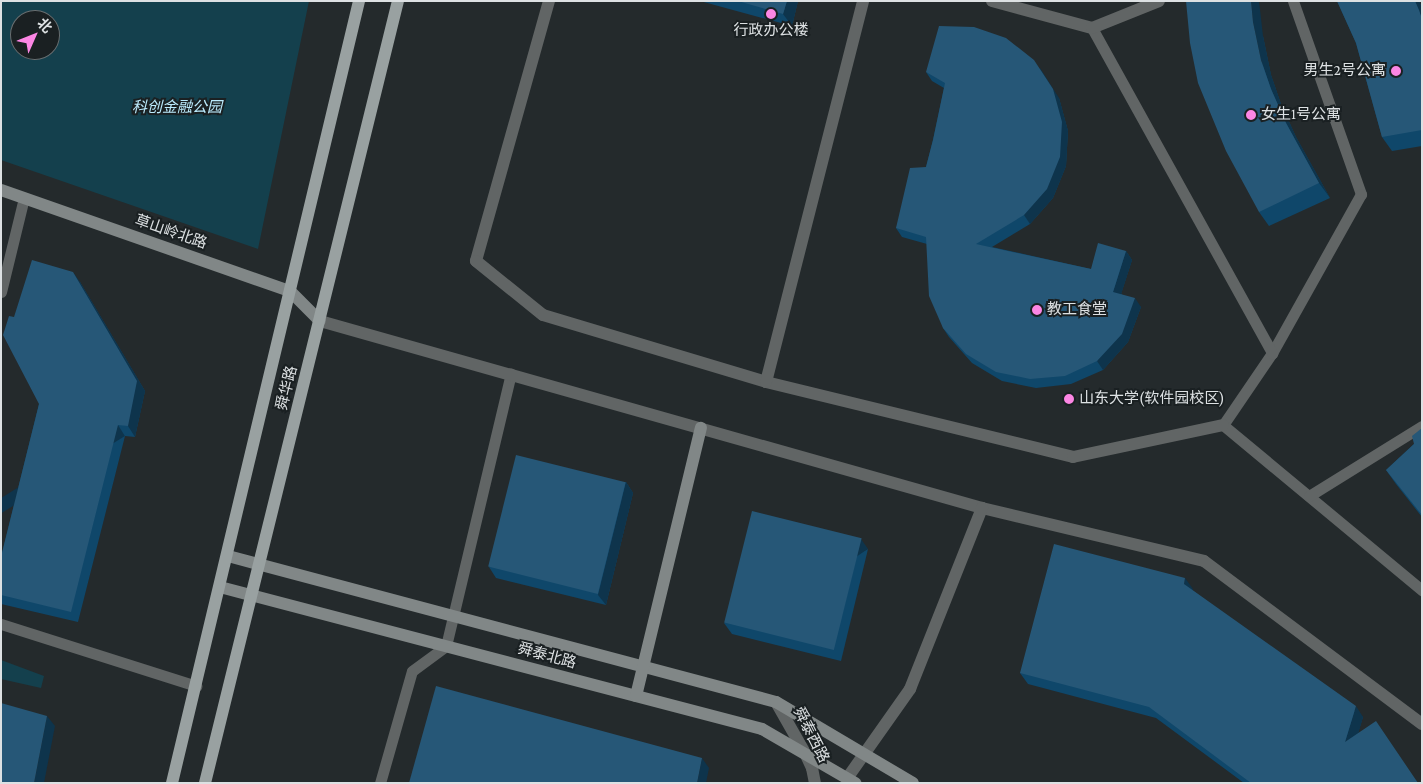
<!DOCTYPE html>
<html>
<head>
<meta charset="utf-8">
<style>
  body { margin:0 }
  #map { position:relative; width:1423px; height:784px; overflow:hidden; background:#242a2c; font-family:"Crimson Pro","Noto Sans SC",serif }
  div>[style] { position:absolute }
  .green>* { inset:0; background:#14404d }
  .lane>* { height:11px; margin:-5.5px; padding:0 5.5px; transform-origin:5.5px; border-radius:5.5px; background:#616565 }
  .street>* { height:12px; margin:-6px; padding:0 6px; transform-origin:6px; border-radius:6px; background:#616565 }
  .secondary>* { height:12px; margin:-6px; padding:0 6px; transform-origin:6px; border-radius:6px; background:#818787 }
  .primary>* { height:12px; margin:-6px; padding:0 6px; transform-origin:6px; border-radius:6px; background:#99a1a1 }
  .wall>* { inset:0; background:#0f476a }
  .shaded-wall>* { inset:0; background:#0e344c; transform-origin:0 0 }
  .building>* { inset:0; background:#265777; transform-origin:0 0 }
  .dots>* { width:14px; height:14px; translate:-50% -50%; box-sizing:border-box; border:2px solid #1a2022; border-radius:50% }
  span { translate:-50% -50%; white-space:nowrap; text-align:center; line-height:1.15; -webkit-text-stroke:4px #1a2022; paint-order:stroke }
  .poi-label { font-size:15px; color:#dde1e3 }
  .right { translate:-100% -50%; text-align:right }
  .left { translate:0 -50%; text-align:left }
  .park-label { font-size:15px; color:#bbebfd; font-style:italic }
  .street-label { font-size:15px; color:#dde1e3 }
  .frame { position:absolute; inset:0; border:2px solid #dde1e3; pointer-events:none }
  .north { position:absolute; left:10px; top:10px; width:50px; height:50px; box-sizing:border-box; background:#1a2022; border:1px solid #686d6f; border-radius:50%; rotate:46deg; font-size:14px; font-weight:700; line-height:20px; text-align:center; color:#dde1e3 }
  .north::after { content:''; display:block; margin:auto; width:18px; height:22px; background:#fc86e4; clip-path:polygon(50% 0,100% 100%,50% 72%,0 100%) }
</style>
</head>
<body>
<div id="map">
  <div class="green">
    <i style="clip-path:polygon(evenodd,1px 1px,309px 1px,258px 249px,1px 160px,1px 1px,20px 20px,50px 20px,50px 50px,20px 50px,20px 20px)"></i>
    <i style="clip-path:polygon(1px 660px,44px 676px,41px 688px,1px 679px)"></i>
  </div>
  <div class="lane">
    <i style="left:1293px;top:1px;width:205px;rotate:70.6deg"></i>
    <i style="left:1361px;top:194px;width:182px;rotate:119.2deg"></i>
    <i style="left:1272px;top:353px;width:87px;rotate:124.2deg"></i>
    <i style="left:1223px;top:425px;width:259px;rotate:39.7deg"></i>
    <i style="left:1092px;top:28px;width:372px;rotate:61deg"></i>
    <i style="left:1px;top:292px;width:97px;rotate:-76.3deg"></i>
    <i style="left:1309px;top:496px;width:133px;rotate:-31.8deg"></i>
    <i style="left:1px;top:624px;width:205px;rotate:17.6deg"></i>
    <i style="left:380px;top:783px;width:116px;rotate:-74.1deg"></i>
    <i style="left:412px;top:671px;width:42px;rotate:-36.3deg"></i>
    <i style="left:446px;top:646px;width:280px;rotate:-76.6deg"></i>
  </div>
  <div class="street">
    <i style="left:549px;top:1px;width:270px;rotate:105.7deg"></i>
    <i style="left:476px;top:261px;width:86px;rotate:38.9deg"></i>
    <i style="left:543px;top:315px;width:233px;rotate:16.7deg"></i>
    <i style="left:766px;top:382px;width:316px;rotate:13.7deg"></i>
    <i style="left:1073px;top:457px;width:153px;rotate:-12deg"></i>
    <i style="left:992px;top:1px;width:104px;rotate:15.1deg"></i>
    <i style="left:1092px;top:28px;width:72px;rotate:-21.9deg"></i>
    <i style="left:320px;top:321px;width:688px;rotate:15.77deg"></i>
    <i style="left:982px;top:508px;width:228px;rotate:13.4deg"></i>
    <i style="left:1204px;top:561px;width:272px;rotate:36.8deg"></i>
    <i style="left:766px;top:382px;width:393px;rotate:-75.7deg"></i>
    <i style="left:776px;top:702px;width:59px;rotate:60.4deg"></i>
    <i style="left:805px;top:753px;width:17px;rotate:65deg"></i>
    <i style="left:812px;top:768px;width:15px;rotate:79deg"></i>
    <i style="left:848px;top:777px;width:108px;rotate:-54.8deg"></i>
    <i style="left:910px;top:689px;width:195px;rotate:-68.3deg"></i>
  </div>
  <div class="secondary">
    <i style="left:1px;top:190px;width:306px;rotate:19.3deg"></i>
    <i style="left:290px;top:291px;width:42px;rotate:45deg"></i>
    <i style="left:228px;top:556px;width:567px;rotate:14.92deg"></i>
    <i style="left:776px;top:702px;width:159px;rotate:30.6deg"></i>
    <i style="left:220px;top:587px;width:560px;rotate:14.68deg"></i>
    <i style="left:762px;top:729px;width:108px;rotate:30.1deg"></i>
    <i style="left:636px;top:696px;width:276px;rotate:-76.4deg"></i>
  </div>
  <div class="primary">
    <i style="left:172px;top:783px;width:804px;rotate:-76.55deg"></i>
    <i style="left:205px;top:783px;width:805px;rotate:-76.14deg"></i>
  </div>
  <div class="wall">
    <i style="clip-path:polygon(700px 1px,798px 1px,792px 26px)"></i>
    <i style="clip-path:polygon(1337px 1px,1419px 1px,1422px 8px,1422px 146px,1392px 151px,1382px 137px,1356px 43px)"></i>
    <i style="clip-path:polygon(1263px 36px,1271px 75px,1281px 104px,1296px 137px,1330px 198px,1269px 226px,1259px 212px)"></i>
    <i style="clip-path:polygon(926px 72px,1059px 98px,1068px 131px,1066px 166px,1053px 198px,1030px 224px,992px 247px,1091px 269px,1126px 251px,1132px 260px,1121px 294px,1141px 307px,1128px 342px,1103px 370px,1071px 384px,1036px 388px,1002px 381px,972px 363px,949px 337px,943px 328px,927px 244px,902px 237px,896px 228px,926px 167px,933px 140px,944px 88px,932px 81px)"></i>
    <i style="clip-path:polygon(80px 282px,145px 391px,135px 437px,125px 436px,78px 622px,1px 604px,1px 557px,39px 404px)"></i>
    <i style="clip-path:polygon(1422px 428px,1422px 517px,1396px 484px,1386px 470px,1414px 444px)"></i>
    <i style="clip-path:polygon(626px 482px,633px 493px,606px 605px,496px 578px,489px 567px)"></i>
    <i style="clip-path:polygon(868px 549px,841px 661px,732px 634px,724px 623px)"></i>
    <i style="clip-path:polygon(1193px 589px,1192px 590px,1363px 717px,1358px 733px,1418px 783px,1244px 783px,1156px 718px,1028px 684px,1020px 673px)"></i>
  </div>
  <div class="shaded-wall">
    <i style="clip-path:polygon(787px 1px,798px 1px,792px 26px,783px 14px)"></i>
    <i style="clip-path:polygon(1251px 1px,1259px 1px,1263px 36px,1271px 75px,1281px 104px,1296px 137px,1330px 198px,1319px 183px,1286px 123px,1271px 89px,1261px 60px,1253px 22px)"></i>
    <i style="clip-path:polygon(1415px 1px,1419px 1px,1422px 8px,1422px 19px)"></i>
    <i style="clip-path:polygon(1040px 68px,1059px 98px,1068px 131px,1066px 166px,1053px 198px,1030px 224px,1024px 215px)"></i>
    <i style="clip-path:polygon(1126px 251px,1132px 260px,1119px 301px,1113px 292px)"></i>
    <i style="clip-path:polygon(73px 272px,80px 282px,145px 391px,135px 437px,128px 426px)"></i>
    <i style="clip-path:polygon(1135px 298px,1141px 307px,1128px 342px,1103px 370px,1097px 361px)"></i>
    <i style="left:118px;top:425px;width:13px;height:193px;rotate:58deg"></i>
    <i style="clip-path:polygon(626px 482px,633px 493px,606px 605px,598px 595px)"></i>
    <i style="left:861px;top:539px;width:12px;height:115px;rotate:55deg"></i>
    <i style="clip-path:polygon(1185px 578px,1193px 589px,1191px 594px,1184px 584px)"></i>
    <i style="clip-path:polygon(1356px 706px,1363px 717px,1353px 752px,1345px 742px)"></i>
    <i style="clip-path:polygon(47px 716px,55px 726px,44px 783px,34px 783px)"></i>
    <i style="clip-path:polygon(702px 758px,709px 768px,706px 783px,697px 783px)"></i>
  </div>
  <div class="building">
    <i style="clip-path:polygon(738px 1px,787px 1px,783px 14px)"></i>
    <i style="clip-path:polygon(1186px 1px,1251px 1px,1253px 22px,1261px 60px,1271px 89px,1286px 123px,1319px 183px,1259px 212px,1226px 151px,1198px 83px,1190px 43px)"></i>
    <i style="clip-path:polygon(1337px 1px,1415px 1px,1419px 10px,1422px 19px,1422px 130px,1382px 137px,1356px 43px)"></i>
    <i style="clip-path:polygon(939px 26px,974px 27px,1006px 38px,1034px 60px,1053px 89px,1062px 122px,1060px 157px,1047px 189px,1024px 215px,976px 244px,1091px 269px,1098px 243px,1126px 251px,1113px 292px,1135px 298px,1122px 334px,1097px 361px,1065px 376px,1030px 379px,996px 372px,966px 354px,943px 328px,929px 296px,926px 237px,896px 228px,910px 168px,926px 167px,933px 140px,945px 83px,926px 72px)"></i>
    <i style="clip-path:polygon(32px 260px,73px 272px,137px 381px,128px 426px,118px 425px,71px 612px,1px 595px,1px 557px,39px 404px,3px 335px,9px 316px,14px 317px)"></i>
    <i style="clip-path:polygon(1422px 428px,1422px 515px,1386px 470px,1414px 444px,1412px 436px)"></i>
    <i style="left:516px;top:455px;width:113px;height:115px;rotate:14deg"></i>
    <i style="left:752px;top:511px;width:113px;height:115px;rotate:14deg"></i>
    <i style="clip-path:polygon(1054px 544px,1185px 578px,1184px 584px,1356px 706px,1345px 742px,1376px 721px,1418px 783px,1251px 783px,1149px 707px,1020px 673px)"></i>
    <i style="clip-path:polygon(436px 686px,702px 758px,697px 783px,409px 783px)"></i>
    <i style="clip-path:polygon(1px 703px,47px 716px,34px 783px,1px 783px)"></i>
  </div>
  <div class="dots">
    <i style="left:771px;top:14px;background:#fc86e4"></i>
    <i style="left:1396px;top:71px;background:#fc86e4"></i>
    <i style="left:1251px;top:115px;background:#fc86e4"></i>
    <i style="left:1037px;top:310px;background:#fc86e4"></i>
    <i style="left:1069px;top:399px;background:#fc86e4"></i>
  </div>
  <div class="poi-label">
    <span style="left:771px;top:31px">行政办公楼</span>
    <span class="right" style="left:1386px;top:71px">男生2号公寓</span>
    <span class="left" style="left:1261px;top:115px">女生1号公寓</span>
    <span class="left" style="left:1047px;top:310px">教工食堂</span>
    <span class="left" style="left:1079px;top:399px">山东大学(软件园校区)</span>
  </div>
  <div class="park-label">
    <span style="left:177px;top:108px">科创金融公园</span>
  </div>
  <div class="street-label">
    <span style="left:171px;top:232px;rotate:19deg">草山岭北路</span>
    <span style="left:287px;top:388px;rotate:-76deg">舜华路</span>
    <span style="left:547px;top:656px;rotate:15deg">舜泰北路</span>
    <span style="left:811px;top:735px;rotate:63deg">舜泰西路</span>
  </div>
  <div class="frame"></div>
  <div class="north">北</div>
</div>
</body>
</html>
